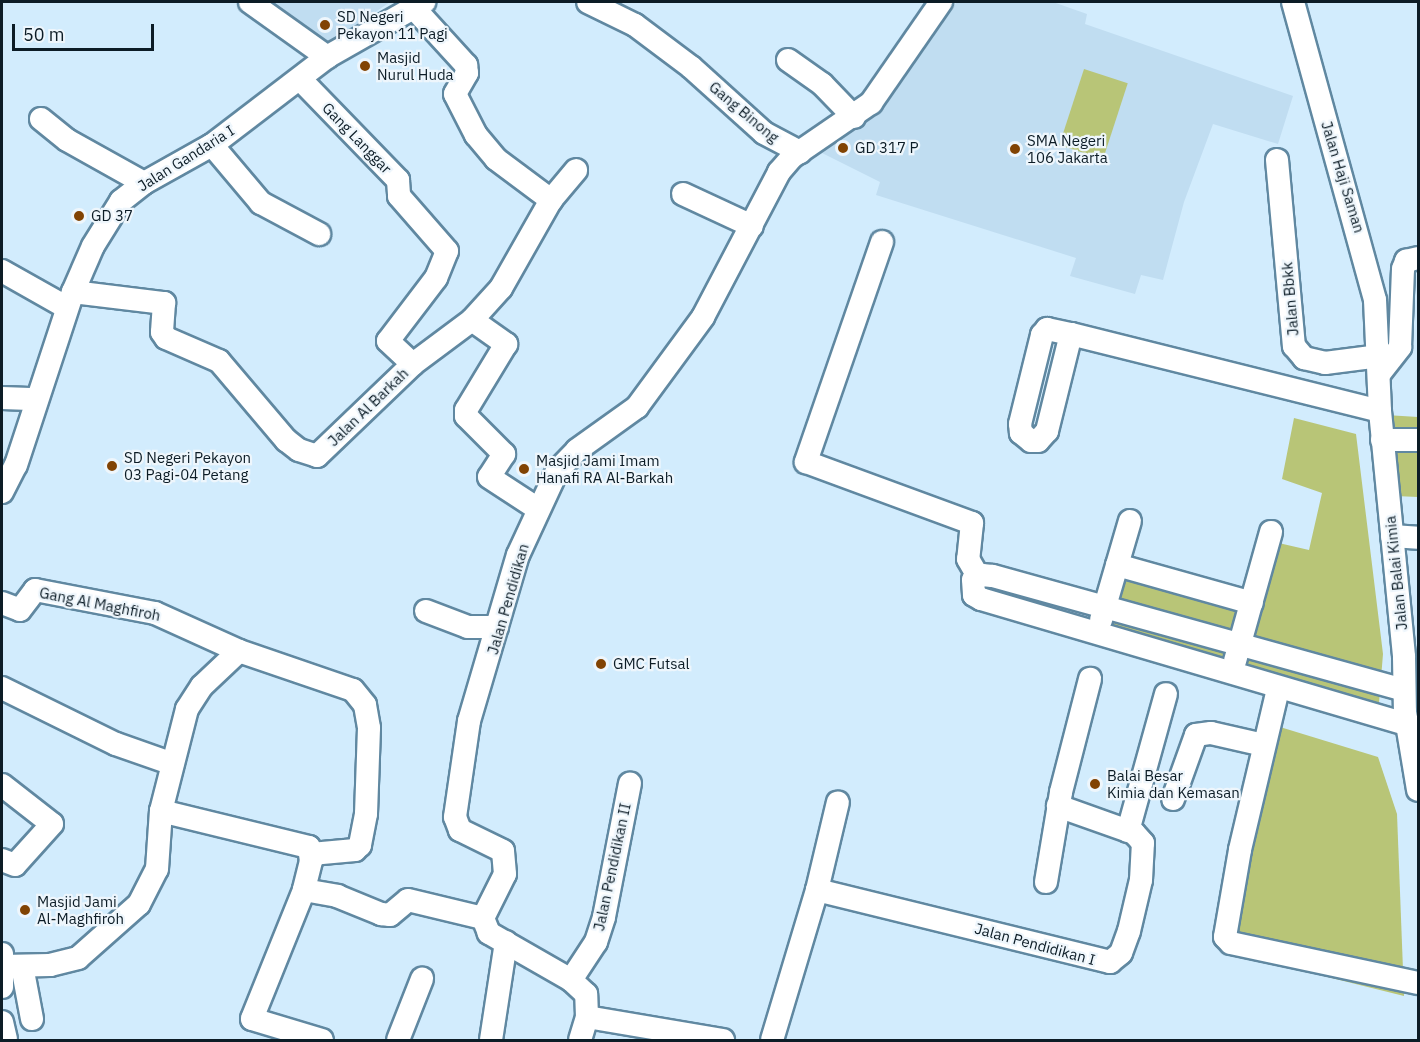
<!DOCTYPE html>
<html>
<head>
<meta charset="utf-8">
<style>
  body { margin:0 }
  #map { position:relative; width:1420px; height:1042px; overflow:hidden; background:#d2ecfd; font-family:"IBM Plex Sans",sans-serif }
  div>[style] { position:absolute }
  .built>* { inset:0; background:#c0ddf1 }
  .green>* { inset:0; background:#b8c577; transform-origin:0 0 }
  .roads { filter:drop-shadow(2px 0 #6088a1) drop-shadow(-2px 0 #6088a1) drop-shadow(0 2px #6088a1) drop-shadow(0 -2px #6088a1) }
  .minor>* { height:22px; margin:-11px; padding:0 11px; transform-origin:11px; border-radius:11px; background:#fff }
  .dots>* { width:16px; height:16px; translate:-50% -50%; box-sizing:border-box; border:3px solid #eef6fc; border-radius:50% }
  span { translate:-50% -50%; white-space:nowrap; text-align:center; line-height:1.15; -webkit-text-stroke:4.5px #eef6fc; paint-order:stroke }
  .poi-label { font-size:15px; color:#0c1c26 }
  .left { translate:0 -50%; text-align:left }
  .street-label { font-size:15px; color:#0c1c26 }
  .frame { position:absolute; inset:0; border:3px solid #0c1c26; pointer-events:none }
  .scale { position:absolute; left:12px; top:24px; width:142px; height:27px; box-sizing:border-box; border:3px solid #0c1c26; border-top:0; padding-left:8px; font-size:18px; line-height:21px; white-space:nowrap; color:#0c1c26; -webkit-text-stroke:4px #eef6fc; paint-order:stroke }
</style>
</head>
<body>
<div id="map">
  <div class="built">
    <i style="clip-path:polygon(269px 2px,390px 2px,321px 49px)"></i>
    <i style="clip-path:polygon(957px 2px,1053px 2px,1087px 14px,1085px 24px,1293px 96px,1278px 144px,1213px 124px,1184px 202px,1163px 280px,1141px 275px,1135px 294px,1070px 276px,1076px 258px,876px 195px,880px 182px,822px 153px,855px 127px)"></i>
  </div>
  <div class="green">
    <i style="left:1084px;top:69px;width:46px;height:80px;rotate:18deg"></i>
    <i style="clip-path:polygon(1386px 415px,1418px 417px,1418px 497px,1395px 496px)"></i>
    <i style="clip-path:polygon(1294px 418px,1356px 434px,1383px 654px,1377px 727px,1093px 628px,1110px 577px,1243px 610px,1266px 540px,1309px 550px,1322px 493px,1282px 479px)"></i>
    <i style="clip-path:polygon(1280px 727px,1378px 757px,1397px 814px,1404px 996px,1223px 951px)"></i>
  </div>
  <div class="roads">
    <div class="minor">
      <i style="left:250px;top:2px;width:95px;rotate:35.5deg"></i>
      <i style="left:588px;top:2px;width:52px;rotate:26.1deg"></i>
      <i style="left:635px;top:25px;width:70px;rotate:36.9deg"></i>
      <i style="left:691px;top:67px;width:98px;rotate:42.1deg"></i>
      <i style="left:764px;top:133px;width:41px;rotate:27.8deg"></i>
      <i style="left:1293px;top:2px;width:309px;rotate:74.6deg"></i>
      <i style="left:1375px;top:300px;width:111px;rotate:87.4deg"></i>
      <i style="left:1380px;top:411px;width:247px;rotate:84.4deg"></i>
      <i style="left:1404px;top:657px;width:55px;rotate:89deg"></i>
      <i style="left:1405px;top:712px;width:79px;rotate:80.5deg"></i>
      <i style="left:413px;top:7px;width:79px;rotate:47.6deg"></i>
      <i style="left:466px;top:65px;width:8px;rotate:83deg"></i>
      <i style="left:467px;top:73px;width:24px;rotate:120deg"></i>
      <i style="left:455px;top:94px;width:46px;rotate:62.9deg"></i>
      <i style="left:476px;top:135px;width:31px;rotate:50deg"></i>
      <i style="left:496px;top:159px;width:69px;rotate:36.7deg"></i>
      <i style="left:551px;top:200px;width:39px;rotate:-50deg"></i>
      <i style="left:788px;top:60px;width:42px;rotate:35.2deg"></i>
      <i style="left:822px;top:84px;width:46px;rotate:45.9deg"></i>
      <i style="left:300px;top:79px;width:141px;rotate:45.9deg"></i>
      <i style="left:398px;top:180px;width:16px;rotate:86deg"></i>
      <i style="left:399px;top:196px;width:73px;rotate:48.9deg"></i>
      <i style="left:447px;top:251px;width:29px;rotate:112deg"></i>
      <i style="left:436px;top:278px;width:79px;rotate:127.3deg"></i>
      <i style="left:388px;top:341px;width:34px;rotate:43deg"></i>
      <i style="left:41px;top:119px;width:33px;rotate:39deg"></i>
      <i style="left:67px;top:140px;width:88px;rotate:29.2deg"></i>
      <i style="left:212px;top:145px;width:76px;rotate:49.8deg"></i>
      <i style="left:261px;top:203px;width:66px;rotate:28.1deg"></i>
      <i style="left:1277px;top:160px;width:187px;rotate:84.8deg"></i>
      <i style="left:1294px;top:346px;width:16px;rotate:50deg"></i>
      <i style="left:1304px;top:358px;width:22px;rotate:13deg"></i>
      <i style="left:1325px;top:363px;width:55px;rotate:-7.3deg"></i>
      <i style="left:683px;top:194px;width:76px;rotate:24.9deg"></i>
      <i style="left:882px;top:242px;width:233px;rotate:109.1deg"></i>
      <i style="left:806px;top:462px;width:177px;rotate:20.2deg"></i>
      <i style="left:972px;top:523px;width:36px;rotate:96deg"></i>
      <i style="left:968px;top:559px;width:20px;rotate:60deg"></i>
      <i style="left:2px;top:271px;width:73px;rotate:29.4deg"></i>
      <i style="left:73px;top:292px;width:92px;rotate:6.9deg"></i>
      <i style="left:164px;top:303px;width:29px;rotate:94deg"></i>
      <i style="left:162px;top:332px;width:7px;rotate:56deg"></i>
      <i style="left:166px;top:338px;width:58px;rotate:23.5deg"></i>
      <i style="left:219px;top:361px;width:104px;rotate:49.7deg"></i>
      <i style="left:286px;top:440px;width:16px;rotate:38deg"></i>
      <i style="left:299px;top:450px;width:19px;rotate:18deg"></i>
      <i style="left:317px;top:456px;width:133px;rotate:-43.8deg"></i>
      <i style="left:413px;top:364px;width:74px;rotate:-36.7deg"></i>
      <i style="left:472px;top:320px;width:43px;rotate:-47.8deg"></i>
      <i style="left:501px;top:288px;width:101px;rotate:-60.4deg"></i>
      <i style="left:472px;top:320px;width:42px;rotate:35.2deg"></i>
      <i style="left:506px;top:344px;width:77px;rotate:121.2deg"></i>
      <i style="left:466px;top:410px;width:6px;rotate:90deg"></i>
      <i style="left:466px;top:416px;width:54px;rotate:45deg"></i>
      <i style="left:504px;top:454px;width:27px;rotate:123deg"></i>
      <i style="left:489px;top:477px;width:59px;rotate:33.1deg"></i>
      <i style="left:1071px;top:334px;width:100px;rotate:103.9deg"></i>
      <i style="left:1047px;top:431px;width:13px;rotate:132deg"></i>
      <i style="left:1038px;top:441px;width:7px;rotate:180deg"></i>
      <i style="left:1031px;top:441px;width:13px;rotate:-141deg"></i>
      <i style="left:1021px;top:433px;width:9px;rotate:-96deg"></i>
      <i style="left:1020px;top:424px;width:92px;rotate:-76.1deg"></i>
      <i style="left:1042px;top:335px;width:8px;rotate:-50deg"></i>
      <i style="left:1047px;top:329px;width:25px;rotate:12deg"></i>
      <i style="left:1071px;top:334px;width:318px;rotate:14deg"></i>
      <i style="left:1380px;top:373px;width:33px;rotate:-52deg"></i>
      <i style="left:1400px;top:347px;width:78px;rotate:-87.8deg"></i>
      <i style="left:1403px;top:269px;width:9px;rotate:-69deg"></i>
      <i style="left:1406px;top:261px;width:12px;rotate:-14deg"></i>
      <i style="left:2px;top:398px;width:35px;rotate:2deg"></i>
      <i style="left:1382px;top:440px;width:36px"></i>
      <i style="left:2px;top:492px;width:30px;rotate:-63deg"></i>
      <i style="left:16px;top:465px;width:182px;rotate:-71.8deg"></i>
      <i style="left:73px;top:292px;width:50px;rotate:-66.5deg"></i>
      <i style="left:93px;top:246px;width:53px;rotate:-58.1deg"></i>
      <i style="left:121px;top:201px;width:29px;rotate:-38deg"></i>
      <i style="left:144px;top:183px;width:78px;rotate:-29.2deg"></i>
      <i style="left:212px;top:145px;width:145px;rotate:-37.4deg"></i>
      <i style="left:327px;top:57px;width:112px;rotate:-29.6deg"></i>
      <i style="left:1392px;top:536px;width:26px;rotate:4deg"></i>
      <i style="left:1117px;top:565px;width:140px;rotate:15.7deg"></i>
      <i style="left:2px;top:603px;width:19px;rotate:21deg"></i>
      <i style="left:20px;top:610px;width:25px;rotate:-53deg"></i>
      <i style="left:35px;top:590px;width:122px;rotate:10.9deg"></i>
      <i style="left:155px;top:613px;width:92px;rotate:24.3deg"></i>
      <i style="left:239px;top:651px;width:120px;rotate:18.9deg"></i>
      <i style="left:353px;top:690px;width:19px;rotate:51deg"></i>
      <i style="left:365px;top:705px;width:23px;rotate:80deg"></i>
      <i style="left:369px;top:728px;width:86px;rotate:92deg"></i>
      <i style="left:366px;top:814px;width:32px;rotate:101deg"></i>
      <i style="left:360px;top:845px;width:7px;rotate:135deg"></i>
      <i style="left:355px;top:850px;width:44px;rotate:174.8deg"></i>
      <i style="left:426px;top:611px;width:45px;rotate:20.9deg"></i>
      <i style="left:468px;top:627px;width:29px"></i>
      <i style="left:1101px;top:620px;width:103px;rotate:-73.7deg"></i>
      <i style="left:1235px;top:661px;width:134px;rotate:-74.4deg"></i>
      <i style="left:2px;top:688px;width:127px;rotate:26.2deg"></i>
      <i style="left:116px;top:744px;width:60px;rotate:19.3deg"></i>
      <i style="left:1278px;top:689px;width:165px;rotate:103.3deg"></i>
      <i style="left:1240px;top:850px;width:88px;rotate:99.8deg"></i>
      <i style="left:1225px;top:937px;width:8px;rotate:45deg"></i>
      <i style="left:1231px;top:943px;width:191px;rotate:12.1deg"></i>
      <i style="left:1404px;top:690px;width:427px;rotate:-164.5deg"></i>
      <i style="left:992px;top:576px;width:10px;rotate:-174deg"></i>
      <i style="left:982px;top:575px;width:10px;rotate:151deg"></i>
      <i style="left:973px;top:580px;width:15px;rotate:86deg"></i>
      <i style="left:974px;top:595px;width:8px;rotate:30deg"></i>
      <i style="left:981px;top:599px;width:456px;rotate:16.4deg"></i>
      <i style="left:2px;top:785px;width:63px;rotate:38deg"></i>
      <i style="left:52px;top:824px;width:55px;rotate:132.1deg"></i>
      <i style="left:15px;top:865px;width:14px;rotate:-159deg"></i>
      <i style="left:1173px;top:799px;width:68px;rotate:-70.2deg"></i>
      <i style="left:1196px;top:735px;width:15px;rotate:-8deg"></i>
      <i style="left:1211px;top:733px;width:54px;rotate:12.8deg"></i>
      <i style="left:161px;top:811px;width:152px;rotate:13.7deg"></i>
      <i style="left:309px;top:847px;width:14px;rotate:82deg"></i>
      <i style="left:311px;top:861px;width:30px;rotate:104deg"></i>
      <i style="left:304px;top:890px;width:139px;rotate:112deg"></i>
      <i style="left:252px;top:1019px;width:73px;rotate:16.7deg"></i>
      <i style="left:1128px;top:831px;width:142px;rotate:-74.5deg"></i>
      <i style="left:1046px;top:882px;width:91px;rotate:-80.5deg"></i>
      <i style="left:1061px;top:792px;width:117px;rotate:-75.6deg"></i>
      <i style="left:304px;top:890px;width:34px;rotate:10deg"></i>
      <i style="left:337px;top:896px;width:48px;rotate:22.2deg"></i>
      <i style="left:381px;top:914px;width:9px;rotate:6deg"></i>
      <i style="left:390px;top:915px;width:23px;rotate:-40deg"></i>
      <i style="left:408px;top:900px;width:77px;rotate:13.5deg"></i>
      <i style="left:817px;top:890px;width:302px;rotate:13.8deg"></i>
      <i style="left:1110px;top:962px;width:14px;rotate:-39deg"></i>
      <i style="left:1121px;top:953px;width:23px;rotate:-70deg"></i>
      <i style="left:1129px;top:931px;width:52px;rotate:-76.8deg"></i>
      <i style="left:1141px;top:880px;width:37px;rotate:-87deg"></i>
      <i style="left:1143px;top:843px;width:13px;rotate:-132deg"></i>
      <i style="left:1134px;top:833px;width:81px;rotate:-160.4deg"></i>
      <i style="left:2px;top:954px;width:33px;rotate:90deg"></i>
      <i style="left:3px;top:966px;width:47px;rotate:-1.2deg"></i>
      <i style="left:50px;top:965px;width:29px;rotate:-14deg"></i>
      <i style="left:78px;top:958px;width:81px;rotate:-41.5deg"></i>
      <i style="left:139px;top:904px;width:39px;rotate:-63deg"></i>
      <i style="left:157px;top:869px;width:58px;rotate:-86.1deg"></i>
      <i style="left:161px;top:811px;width:105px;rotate:-75.7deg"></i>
      <i style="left:187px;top:709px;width:27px;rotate:-57deg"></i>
      <i style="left:202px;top:686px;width:51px;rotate:-43.4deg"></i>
      <i style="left:22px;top:966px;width:54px;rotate:79.3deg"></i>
      <i style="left:571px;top:980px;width:45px;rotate:-56.7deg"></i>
      <i style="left:596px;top:942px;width:26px;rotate:-72deg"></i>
      <i style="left:604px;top:917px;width:136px;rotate:-79deg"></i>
      <i style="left:587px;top:1017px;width:138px;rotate:9.6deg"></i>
      <i style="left:2px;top:1022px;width:18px;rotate:77deg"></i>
      <i style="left:398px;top:1040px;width:66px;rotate:-68.5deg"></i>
      <i style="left:491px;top:1040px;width:99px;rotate:-81.3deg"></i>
      <i style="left:580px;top:1040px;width:24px;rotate:-73deg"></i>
      <i style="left:587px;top:1017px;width:23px;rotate:-92deg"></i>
      <i style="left:586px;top:994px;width:21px;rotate:-137deg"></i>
      <i style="left:571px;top:980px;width:95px;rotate:-150.2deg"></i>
      <i style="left:489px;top:933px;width:16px;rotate:-112deg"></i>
      <i style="left:483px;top:918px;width:49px;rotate:-63.4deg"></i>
      <i style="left:505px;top:874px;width:23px;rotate:-95deg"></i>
      <i style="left:503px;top:851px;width:48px;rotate:-154deg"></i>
      <i style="left:460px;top:830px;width:14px;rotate:-111deg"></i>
      <i style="left:455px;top:817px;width:97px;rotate:-81.7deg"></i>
      <i style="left:469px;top:721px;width:173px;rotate:-73.6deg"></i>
      <i style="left:518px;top:555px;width:93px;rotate:-65.1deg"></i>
      <i style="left:557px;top:471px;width:29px;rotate:-46deg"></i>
      <i style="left:577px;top:450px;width:74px;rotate:-35.6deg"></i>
      <i style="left:637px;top:407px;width:112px;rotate:-53.7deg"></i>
      <i style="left:703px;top:317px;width:164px;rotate:-62.3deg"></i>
      <i style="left:779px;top:172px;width:20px;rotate:-49deg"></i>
      <i style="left:792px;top:157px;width:96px;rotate:-34.4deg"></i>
      <i style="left:871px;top:103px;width:123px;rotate:-55.3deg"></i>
      <i style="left:772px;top:1040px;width:157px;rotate:-73.3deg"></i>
      <i style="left:817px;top:890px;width:90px;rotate:-76.6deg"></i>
    </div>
  </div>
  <div class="dots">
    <i style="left:325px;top:25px;background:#814303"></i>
    <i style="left:365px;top:66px;background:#814303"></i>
    <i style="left:843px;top:148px;background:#814303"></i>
    <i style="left:1015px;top:149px;background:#814303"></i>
    <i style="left:79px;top:216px;background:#814303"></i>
    <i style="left:112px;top:466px;background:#814303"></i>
    <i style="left:524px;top:469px;background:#814303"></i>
    <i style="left:601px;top:664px;background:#814303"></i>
    <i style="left:1095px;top:784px;background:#814303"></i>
    <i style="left:25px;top:910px;background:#814303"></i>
  </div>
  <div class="poi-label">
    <span class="left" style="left:337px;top:25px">SD Negeri<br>Pekayon 11 Pagi</span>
    <span class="left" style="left:377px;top:66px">Masjid<br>Nurul Huda</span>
    <span class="left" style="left:1027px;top:149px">SMA Negeri<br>106 Jakarta</span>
    <span class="left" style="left:855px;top:148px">GD 317 P</span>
    <span class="left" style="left:91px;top:216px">GD 37</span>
    <span class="left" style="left:124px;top:466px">SD Negeri Pekayon<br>03 Pagi-04 Petang</span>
    <span class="left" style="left:536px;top:469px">Masjid Jami Imam<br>Hanafi RA Al-Barkah</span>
    <span class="left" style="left:613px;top:664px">GMC Futsal</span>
    <span class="left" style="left:1107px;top:784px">Balai Besar<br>Kimia dan Kemasan</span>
    <span class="left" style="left:37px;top:910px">Masjid Jami<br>Al-Maghfiroh</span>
  </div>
  <div class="street-label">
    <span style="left:744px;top:112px;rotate:40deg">Gang Binong</span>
    <span style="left:357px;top:138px;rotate:46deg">Gang Langgar</span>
    <span style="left:186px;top:158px;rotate:-32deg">Jalan Gandaria I</span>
    <span style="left:1343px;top:177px;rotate:73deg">Jalan Haji Saman</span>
    <span style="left:1290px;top:299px;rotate:-95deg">Jalan Bbkk</span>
    <span style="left:368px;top:407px;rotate:-44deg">Jalan Al Barkah</span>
    <span style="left:1396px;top:573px;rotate:-96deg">Jalan Balai Kimia</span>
    <span style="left:508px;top:599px;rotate:-74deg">Jalan Pendidikan</span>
    <span style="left:100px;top:604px;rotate:11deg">Gang Al Maghfiroh</span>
    <span style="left:612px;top:867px;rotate:-78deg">Jalan Pendidikan II</span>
    <span style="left:1035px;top:944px;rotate:15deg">Jalan Pendidikan I</span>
  </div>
  <div class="frame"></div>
  <div class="scale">50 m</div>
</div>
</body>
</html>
